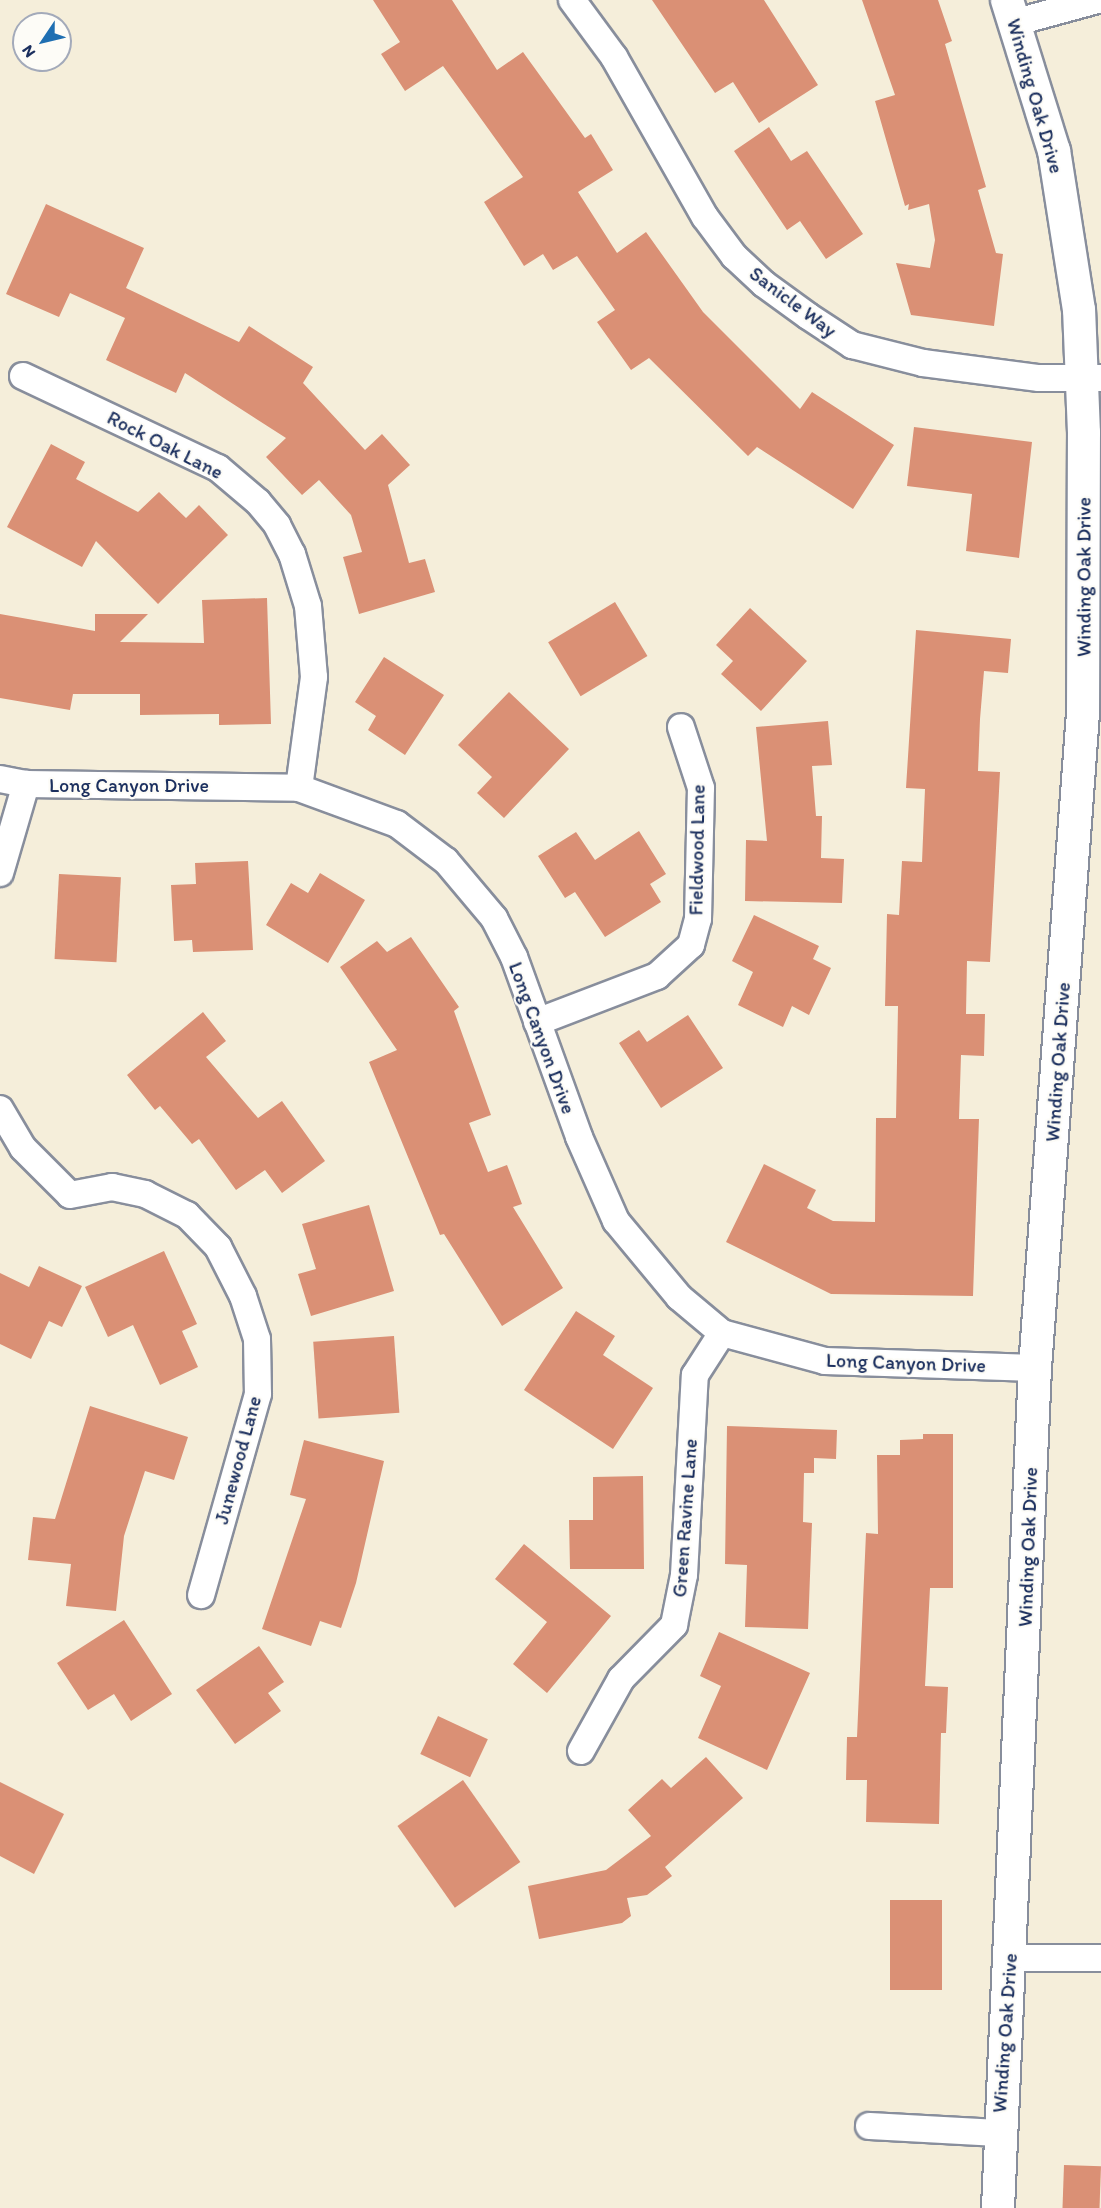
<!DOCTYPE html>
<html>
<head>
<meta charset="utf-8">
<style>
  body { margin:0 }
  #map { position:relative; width:1101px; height:2208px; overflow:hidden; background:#f5eeda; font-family:Itim,sans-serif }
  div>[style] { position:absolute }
  .building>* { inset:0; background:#da9075; transform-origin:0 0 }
  .roads { filter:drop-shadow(2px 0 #888e9c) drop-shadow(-2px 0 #888e9c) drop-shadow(0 2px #888e9c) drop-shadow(0 -2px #888e9c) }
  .minor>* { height:26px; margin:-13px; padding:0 13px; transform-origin:13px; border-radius:13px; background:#fff }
  .tertiary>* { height:32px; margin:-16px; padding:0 16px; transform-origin:16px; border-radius:16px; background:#fff }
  span { translate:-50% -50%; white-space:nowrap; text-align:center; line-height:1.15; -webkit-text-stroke:4.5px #fdfcf7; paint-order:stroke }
  .street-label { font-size:20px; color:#1b2f5e }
  .north { position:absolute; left:12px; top:12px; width:60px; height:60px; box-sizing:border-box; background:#fdfcf7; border:2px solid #a3aaba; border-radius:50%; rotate:235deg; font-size:16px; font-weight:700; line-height:24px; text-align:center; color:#1b2f5e }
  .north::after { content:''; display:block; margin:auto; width:21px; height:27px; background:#1f6fb2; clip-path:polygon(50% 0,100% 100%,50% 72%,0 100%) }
</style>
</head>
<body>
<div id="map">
  <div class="building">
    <i style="clip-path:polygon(373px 0,452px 0,497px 70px,523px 52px,585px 138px,591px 134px,613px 170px,578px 192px,617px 253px,646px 232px,703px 312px,800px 409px,812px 392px,894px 445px,853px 509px,757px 447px,748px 456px,649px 358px,631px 370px,597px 322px,615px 310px,577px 256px,553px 270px,543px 254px,524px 266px,484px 202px,523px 177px,443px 66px,405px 91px,381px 54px,400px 42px)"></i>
    <i style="clip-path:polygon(652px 0,764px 0,818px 85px,759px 123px,733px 82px,715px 93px)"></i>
    <i style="clip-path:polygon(862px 0,938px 0,952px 41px,945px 44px,986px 187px,978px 190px,996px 253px,1003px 254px,994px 326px,911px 315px,896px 263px,930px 268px,935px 240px,929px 204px,908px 210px,909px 204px,905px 206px,875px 101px,895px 95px)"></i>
    <i style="clip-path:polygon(769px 127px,791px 161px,807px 151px,863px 234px,826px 259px,800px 221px,787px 230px,734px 151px)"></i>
    <i style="clip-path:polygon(46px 204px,144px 248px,126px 288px,239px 342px,249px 326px,313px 367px,303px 383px,365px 450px,382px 434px,410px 465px,388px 485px,409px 563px,425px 559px,435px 592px,359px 614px,343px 557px,362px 552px,351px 515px,319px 480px,302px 495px,266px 457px,286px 438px,185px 373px,176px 393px,106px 360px,125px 318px,70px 293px,59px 317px,6px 294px)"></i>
    <i style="clip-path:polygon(914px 427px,1032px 442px,1019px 558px,966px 551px,972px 494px,907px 486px)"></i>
    <i style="clip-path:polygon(51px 444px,85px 462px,76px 479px,138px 512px,159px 492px,186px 518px,199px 505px,228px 535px,158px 604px,96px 541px,82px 567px,7px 527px)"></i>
    <i style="clip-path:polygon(267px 598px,271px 724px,219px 725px,219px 714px,140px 715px,140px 694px,73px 694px,70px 710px,0 698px,0 614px,95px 631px,95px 614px,148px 614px,120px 642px,204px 643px,202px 600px)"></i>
    <i style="left:615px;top:602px;width:63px;height:78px;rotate:59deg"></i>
    <i style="clip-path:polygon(750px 608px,807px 661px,761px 711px,721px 674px,733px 661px,716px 645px)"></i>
    <i style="clip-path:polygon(916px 630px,1011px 639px,1008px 673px,984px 671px,980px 719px,978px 771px,1000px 772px,990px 962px,967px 961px,966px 1014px,985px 1014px,984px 1056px,961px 1055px,959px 1119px,979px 1119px,973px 1296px,831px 1294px,726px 1242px,764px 1164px,816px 1190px,807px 1208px,833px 1221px,875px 1222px,876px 1118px,896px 1118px,898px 1006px,885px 1006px,887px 914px,899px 915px,902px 861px,922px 862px,925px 789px,906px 788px)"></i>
    <i style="clip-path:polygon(384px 657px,444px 695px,405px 755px,368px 730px,376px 716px,355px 702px)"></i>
    <i style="clip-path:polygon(509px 692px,569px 749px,504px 818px,477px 793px,492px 777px,458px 745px)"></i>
    <i style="clip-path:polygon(828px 721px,832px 765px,812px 766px,816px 816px,822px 816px,821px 858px,844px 859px,842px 903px,745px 901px,746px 840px,767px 841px,756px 727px)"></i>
    <i style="clip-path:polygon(639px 831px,666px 874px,650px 884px,661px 902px,605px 937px,575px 892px,565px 898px,538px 856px,576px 832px,595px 860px)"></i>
    <i style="clip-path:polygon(248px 861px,253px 950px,193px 952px,192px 940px,174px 941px,171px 885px,196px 884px,195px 863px)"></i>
    <i style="clip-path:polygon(320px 873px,365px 900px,328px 963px,266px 925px,291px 883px,308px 893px)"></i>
    <i style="left:59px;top:874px;width:62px;height:85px;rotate:3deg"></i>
    <i style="clip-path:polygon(754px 915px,819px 946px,813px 959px,831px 968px,809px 1015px,792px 1006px,783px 1027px,738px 1005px,753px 972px,732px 961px)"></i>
    <i style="clip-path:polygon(411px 937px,459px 1007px,454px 1011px,491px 1115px,469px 1123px,488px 1172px,507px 1165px,522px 1204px,513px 1207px,563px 1288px,502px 1326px,444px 1234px,440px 1235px,369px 1062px,397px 1050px,340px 967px,377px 941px,387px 952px)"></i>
    <i style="clip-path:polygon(203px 1012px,226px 1041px,206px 1057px,258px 1118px,282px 1101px,325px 1161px,282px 1193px,265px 1170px,236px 1190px,199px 1139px,192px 1144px,160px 1106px,155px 1110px,127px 1075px)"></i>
    <i style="clip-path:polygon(688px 1015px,723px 1068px,661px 1108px,619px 1043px,639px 1030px,647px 1042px)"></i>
    <i style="clip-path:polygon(369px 1205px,394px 1291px,311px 1316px,298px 1274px,316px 1269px,302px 1224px)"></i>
    <i style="clip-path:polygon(164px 1251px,197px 1324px,182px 1331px,198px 1367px,160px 1385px,133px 1325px,108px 1337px,85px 1287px)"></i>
    <i style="clip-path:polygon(39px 1266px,82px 1286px,62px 1327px,49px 1321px,31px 1359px,0 1344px,0 1273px,29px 1287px)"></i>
    <i style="clip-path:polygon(576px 1311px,615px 1336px,603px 1355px,653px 1388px,613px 1449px,524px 1390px)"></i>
    <i style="left:394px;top:1336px;width:77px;height:81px;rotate:86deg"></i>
    <i style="clip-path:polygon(90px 1406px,188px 1437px,174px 1480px,145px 1471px,124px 1536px,116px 1611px,66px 1606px,71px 1564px,28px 1560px,33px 1517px,55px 1519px)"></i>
    <i style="clip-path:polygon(727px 1426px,837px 1430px,836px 1459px,814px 1458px,814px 1473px,804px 1473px,803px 1522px,812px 1523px,808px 1629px,745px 1627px,747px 1565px,725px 1564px)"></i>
    <i style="clip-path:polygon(923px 1434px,953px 1434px,953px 1588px,930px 1588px,925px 1686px,948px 1687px,946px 1733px,941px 1733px,939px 1824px,866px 1822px,867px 1780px,846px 1780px,847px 1737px,857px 1737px,866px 1533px,878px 1534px,877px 1455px,900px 1455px,900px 1440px,923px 1439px)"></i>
    <i style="clip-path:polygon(304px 1440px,384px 1461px,356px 1583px,341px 1628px,320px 1621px,311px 1646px,262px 1629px,306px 1499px,290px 1495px)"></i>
    <i style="clip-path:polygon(643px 1476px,644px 1569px,570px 1569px,569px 1520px,593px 1520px,593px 1477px)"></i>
    <i style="clip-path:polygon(524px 1544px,611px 1616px,547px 1693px,513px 1664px,547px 1622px,495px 1579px)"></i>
    <i style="clip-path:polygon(124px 1620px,172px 1694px,131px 1721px,114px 1694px,88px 1710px,57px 1663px)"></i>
    <i style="clip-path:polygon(719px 1632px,810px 1673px,767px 1770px,698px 1738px,721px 1686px,700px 1676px)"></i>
    <i style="clip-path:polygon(259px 1646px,284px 1682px,268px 1693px,281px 1711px,235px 1744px,196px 1690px)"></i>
    <i style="left:438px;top:1716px;width:55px;height:42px;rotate:25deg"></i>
    <i style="clip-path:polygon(706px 1757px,743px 1798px,665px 1867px,672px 1876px,647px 1895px,627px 1898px,631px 1916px,622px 1923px,539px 1939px,528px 1886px,606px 1870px,651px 1836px,628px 1810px,662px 1779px,671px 1788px)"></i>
    <i style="left:463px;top:1780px;width:100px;height:80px;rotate:55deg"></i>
    <i style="clip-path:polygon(0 1782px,64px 1814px,34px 1874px,0 1856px)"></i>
    <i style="left:890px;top:1900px;width:52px;height:90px"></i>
    <i style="left:1064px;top:2165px;width:37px;height:43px;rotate:2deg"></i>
  </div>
  <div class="roads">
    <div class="minor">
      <i style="left:572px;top:0;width:71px;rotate:53.6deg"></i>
      <i style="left:614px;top:57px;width:184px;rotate:60.4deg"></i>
      <i style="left:705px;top:217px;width:49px;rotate:53.4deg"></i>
      <i style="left:734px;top:256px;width:41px;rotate:43deg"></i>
      <i style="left:764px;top:284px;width:54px;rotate:36deg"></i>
      <i style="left:808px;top:316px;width:53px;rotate:33.4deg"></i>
      <i style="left:852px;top:345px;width:73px;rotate:14.2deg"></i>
      <i style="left:923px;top:363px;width:117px;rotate:7.4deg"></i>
      <i style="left:1039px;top:378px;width:62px"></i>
      <i style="left:1013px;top:23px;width:87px;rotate:-15.3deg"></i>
      <i style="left:23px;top:376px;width:216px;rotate:25.3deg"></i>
      <i style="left:218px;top:468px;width:52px;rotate:40.4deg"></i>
      <i style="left:258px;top:502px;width:30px;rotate:50deg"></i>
      <i style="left:277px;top:525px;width:33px;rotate:63deg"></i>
      <i style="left:292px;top:554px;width:54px;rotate:72.9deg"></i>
      <i style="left:308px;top:606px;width:71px;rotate:85.2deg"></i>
      <i style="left:314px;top:677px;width:112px;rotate:97.7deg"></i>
      <i style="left:0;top:779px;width:26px;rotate:11deg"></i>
      <i style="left:26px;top:784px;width:273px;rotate:0.8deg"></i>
      <i style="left:299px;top:788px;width:104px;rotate:20.2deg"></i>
      <i style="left:397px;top:824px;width:61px;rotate:37.1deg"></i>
      <i style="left:446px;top:861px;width:75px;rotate:49.9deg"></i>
      <i style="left:494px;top:918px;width:44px;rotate:62.9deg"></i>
      <i style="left:514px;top:957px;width:191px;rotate:70.1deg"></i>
      <i style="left:579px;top:1137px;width:92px;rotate:66.2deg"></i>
      <i style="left:616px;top:1221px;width:99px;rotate:50.3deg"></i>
      <i style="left:679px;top:1297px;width:56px;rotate:39.9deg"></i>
      <i style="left:722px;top:1333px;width:107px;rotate:15.2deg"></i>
      <i style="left:825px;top:1361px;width:210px;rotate:1.9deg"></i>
      <i style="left:0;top:873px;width:93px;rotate:-73.7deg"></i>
      <i style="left:537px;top:1022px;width:129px;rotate:-21deg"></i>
      <i style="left:657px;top:976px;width:46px;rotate:-42.4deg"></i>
      <i style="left:691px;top:945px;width:27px;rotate:-75deg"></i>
      <i style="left:698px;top:919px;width:131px;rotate:-88.7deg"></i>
      <i style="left:701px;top:788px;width:64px;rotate:-108.2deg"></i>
      <i style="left:0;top:1109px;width:45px;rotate:59.5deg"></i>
      <i style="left:23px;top:1148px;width:66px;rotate:45deg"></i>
      <i style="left:70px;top:1195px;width:43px;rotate:-10.8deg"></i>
      <i style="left:112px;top:1187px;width:34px;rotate:12deg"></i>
      <i style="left:145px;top:1194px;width:47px;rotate:26.6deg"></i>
      <i style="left:187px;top:1215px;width:45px;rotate:45.9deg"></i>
      <i style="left:218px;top:1247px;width:55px;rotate:63deg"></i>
      <i style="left:243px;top:1296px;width:45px;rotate:72deg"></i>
      <i style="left:257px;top:1339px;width:55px;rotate:89deg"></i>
      <i style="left:258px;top:1394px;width:209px;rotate:105.8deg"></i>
      <i style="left:581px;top:1751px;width:82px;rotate:-60.9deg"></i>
      <i style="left:621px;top:1679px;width:76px;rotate:-45.5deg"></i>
      <i style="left:674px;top:1625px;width:51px;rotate:-78.7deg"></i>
      <i style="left:684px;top:1575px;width:200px;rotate:-86.9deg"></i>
      <i style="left:695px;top:1375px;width:50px;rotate:-57.3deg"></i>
      <i style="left:1011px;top:1958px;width:90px"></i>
      <i style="left:869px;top:2126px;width:130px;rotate:3.1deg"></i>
    </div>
    <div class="tertiary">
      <i style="left:998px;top:2208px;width:841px;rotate:-87.48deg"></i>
      <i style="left:1035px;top:1368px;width:657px;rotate:-85.81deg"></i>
      <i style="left:1083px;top:713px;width:280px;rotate:-89.8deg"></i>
      <i style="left:1084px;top:433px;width:123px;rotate:-92.3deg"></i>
      <i style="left:1079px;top:310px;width:161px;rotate:-98.9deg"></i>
      <i style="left:1054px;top:151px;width:158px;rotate:-107.3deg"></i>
    </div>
  </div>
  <div class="street-label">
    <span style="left:1035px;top:96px;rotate:74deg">Winding Oak Drive</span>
    <span style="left:793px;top:302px;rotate:37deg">Sanicle Way</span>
    <span style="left:165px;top:445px;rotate:27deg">Rock Oak Lane</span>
    <span style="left:1084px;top:577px;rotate:-90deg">Winding Oak Drive</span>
    <span style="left:129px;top:785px">Long Canyon Drive</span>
    <span style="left:697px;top:850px;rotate:-89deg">Fieldwood Lane</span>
    <span style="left:542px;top:1038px;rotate:70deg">Long Canyon Drive</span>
    <span style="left:1058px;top:1062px;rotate:-86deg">Winding Oak Drive</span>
    <span style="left:906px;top:1363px;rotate:2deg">Long Canyon Drive</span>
    <span style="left:238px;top:1460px;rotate:-75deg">Junewood Lane</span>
    <span style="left:685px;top:1518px;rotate:-86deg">Green Ravine Lane</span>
    <span style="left:1028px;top:1547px;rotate:-88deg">Winding Oak Drive</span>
    <span style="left:1005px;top:2033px;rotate:-86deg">Winding Oak Drive</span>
  </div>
  <div class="north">N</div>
</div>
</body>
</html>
